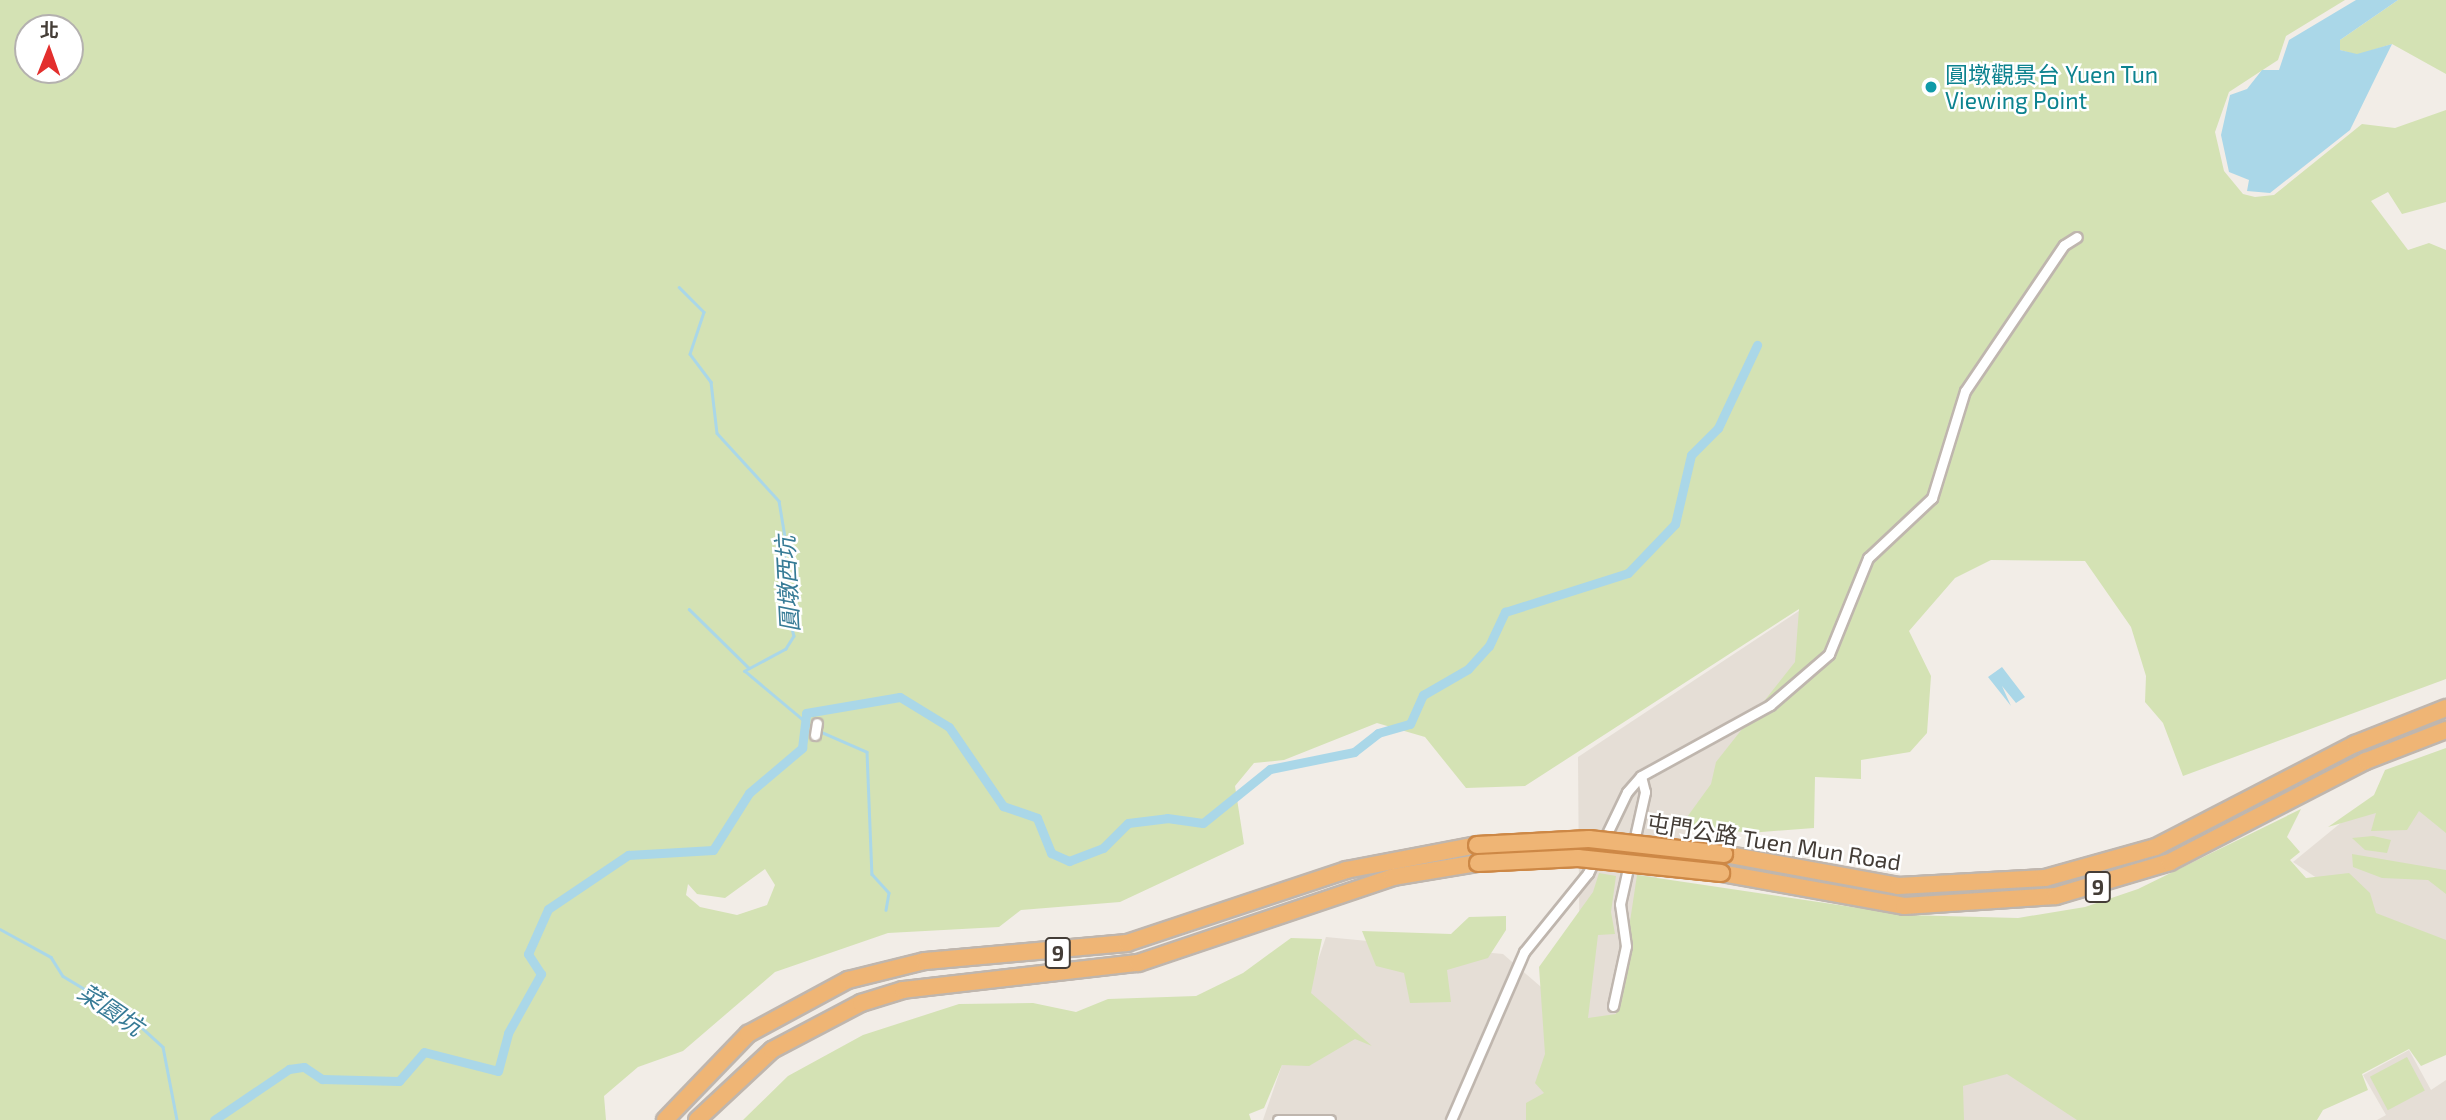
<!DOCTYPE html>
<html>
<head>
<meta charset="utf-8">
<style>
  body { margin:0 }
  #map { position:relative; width:2446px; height:1120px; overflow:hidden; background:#f2ede7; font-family:"Exo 2","Noto Sans TC",sans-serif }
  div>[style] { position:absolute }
  .residential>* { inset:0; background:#e5ded6 }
  .green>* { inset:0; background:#d4e2b4; transform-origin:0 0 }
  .water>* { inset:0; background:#aad7e8 }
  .stream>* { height:2.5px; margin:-1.25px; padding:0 1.25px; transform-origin:1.25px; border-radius:1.25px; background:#aad7e8 }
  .canal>* { height:9px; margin:-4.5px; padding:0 4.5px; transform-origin:4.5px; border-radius:4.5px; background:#aad7e8 }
  .roads { filter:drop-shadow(2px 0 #bfb6ae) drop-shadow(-2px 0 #bfb6ae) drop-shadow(0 2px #bfb6ae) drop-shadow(0 -2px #bfb6ae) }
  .street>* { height:9px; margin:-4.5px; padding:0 4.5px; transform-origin:4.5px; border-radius:4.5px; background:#fff }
  .highway>* { height:16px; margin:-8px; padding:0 8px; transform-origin:8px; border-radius:8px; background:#efb575 }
  .bridges { filter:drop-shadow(2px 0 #cd8846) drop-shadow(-2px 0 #cd8846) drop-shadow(0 2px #cd8846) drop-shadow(0 -2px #cd8846) }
  .highway-bridge>* { height:16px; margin:-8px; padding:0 8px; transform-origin:8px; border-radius:8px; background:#efb575 }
  .dots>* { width:19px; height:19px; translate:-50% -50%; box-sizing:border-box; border:4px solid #fff; border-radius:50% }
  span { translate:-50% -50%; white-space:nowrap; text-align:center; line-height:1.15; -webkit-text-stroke:5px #fff; paint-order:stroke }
  .shield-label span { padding:2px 5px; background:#fff; border:2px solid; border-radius:5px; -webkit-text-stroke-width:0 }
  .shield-label { font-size:21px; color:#443d37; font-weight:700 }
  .culture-label { font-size:23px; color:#0d838f }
  .left { translate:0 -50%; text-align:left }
  .street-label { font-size:23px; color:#443d37 }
  .water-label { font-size:24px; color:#377b96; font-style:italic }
  .north { position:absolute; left:14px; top:14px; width:70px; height:70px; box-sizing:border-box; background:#fff; border:2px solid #b4b1af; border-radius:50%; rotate:1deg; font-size:19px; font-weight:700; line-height:28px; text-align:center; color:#443d37 }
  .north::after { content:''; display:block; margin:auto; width:24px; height:32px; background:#e32f2d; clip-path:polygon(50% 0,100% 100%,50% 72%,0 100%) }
</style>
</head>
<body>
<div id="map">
  <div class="residential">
    <i style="clip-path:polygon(1826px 593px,1791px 676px,1647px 892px,1617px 1030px,1580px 1015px,1578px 757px)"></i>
    <i style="clip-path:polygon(2446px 783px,2446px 965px,2293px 862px,2348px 817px)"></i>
    <i style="clip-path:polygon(1326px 937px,1503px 954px,1695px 1120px,1263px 1120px)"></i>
    <i style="clip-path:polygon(2028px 1010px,2142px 1120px,1919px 1120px)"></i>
    <i style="clip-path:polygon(2409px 1050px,2431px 1090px,2446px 1080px,2446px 1120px,2377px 1120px,2386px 1115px,2363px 1075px)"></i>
  </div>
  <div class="green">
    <i style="clip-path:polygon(evenodd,0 0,2345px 0,2286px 36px,2278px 60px,2229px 92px,2215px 132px,2224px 171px,2243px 194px,2255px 197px,2274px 195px,2362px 124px,2395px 128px,2446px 110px,2446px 202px,2402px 214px,2388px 192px,2371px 201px,2408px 250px,2429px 243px,2446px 250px,2446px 679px,2183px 776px,2163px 723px,2145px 702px,2146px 676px,2131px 627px,2085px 561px,1991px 560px,1955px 578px,1909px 631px,1931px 676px,1927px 733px,1910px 752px,1861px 760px,1861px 779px,1815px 777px,1814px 828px,1749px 833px,1682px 824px,1711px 784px,1716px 762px,1795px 662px,1799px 609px,1525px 786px,1466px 788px,1425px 737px,1377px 723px,1284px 760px,1254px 763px,1235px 786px,1244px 844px,1120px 902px,1021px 910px,999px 927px,888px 933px,775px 972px,683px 1051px,638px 1067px,604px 1096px,606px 1120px,0 1120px,0 0,28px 28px,70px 28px,70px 70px,28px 70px,28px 28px,0 0,765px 869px,775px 885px,767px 905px,737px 915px,700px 907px,686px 895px,688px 884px,697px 894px,725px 898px,765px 869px)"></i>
    <i style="clip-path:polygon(2398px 0,2446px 0,2446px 74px,2392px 44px,2357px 55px,2340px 50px,2340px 40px)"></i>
    <i style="clip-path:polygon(2446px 748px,2446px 833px,2419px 811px,2407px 830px,2371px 831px,2376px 813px,2328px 827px,2374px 795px,2385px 770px)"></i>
    <i style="clip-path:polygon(2301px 809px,2287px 837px,2300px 852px,2290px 860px,2306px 878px,2349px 873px,2370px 893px,2376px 913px,2446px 940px,2446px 1055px,2421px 1066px,2409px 1049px,2362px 1074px,2368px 1090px,2323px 1110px,2317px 1120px,2077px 1120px,2007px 1074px,1963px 1086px,1964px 1120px,1526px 1120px,1526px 1103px,1544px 1093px,1535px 1083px,1545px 1054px,1539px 967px,1593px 892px,1599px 873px,1616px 876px,1611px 912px,1615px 934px,1598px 935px,1588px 1018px,1616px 1014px,1637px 875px,1906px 915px,2018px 918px,2085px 907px,2138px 889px)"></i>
    <i style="clip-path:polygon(2373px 836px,2391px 840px,2387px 853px,2365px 850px,2352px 838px)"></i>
    <i style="clip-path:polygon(2352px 854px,2446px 870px,2446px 894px,2428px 880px,2382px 878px,2353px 867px)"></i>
    <i style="clip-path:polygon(1506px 916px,1506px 930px,1488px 958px,1447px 970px,1451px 1002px,1410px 1003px,1404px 973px,1376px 966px,1362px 931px,1451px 934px,1469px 917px)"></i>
    <i style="clip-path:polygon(1291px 938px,1322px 939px,1311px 993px,1372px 1046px,1355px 1039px,1309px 1066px,1282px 1065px,1264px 1108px,1249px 1114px,1251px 1120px,743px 1120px,788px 1076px,863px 1035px,959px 1004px,1033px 1003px,1076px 1012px,1108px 999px,1196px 996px,1243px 973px)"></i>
    <i style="left:2407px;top:1057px;width:38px;height:42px;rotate:62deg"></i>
  </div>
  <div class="water">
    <i style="clip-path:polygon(2356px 0,2398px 0,2340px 40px,2340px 50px,2357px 54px,2392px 44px,2350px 130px,2270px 193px,2247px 191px,2249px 180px,2229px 172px,2221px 135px,2230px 95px,2247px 89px,2262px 70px,2279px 70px,2289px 40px)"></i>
    <i style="clip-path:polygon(2002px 667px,2025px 697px,2016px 703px,2002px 686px,2011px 706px,1988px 677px)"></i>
  </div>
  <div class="stream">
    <i style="left:679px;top:287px;width:35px;rotate:45deg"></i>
    <i style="left:704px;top:312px;width:44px;rotate:108.4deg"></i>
    <i style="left:690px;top:354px;width:35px;rotate:53deg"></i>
    <i style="left:711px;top:382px;width:51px;rotate:83.3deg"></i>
    <i style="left:717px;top:433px;width:92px;rotate:47.6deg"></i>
    <i style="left:779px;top:501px;width:43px;rotate:80.5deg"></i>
    <i style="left:786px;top:543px;width:50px;rotate:93.4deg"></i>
    <i style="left:783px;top:593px;width:44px;rotate:75.7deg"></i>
    <i style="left:794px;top:636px;width:15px;rotate:122deg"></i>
    <i style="left:786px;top:649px;width:47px;rotate:151.8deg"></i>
    <i style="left:745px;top:671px;width:89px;rotate:40deg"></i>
    <i style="left:689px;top:609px;width:84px;rotate:44.5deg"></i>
    <i style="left:819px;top:731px;width:52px;rotate:23.6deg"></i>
    <i style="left:867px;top:752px;width:122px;rotate:87.7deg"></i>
    <i style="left:872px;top:874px;width:25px;rotate:48deg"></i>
    <i style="left:889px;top:893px;width:17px;rotate:100deg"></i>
    <i style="left:0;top:929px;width:58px;rotate:28.8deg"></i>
    <i style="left:51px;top:957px;width:22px;rotate:58deg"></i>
    <i style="left:63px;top:976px;width:76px;rotate:31deg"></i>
    <i style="left:128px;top:1015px;width:47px;rotate:42.4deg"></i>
    <i style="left:163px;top:1047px;width:74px;rotate:79.1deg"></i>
  </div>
  <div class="canal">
    <i style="left:214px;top:1120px;width:91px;rotate:-34.2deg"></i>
    <i style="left:289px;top:1069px;width:15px;rotate:-8deg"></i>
    <i style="left:304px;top:1067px;width:22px;rotate:34deg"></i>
    <i style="left:322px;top:1079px;width:77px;rotate:1.5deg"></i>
    <i style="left:399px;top:1081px;width:38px;rotate:-49deg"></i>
    <i style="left:424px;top:1052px;width:76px;rotate:14.4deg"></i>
    <i style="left:498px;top:1071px;width:39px;rotate:-75deg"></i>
    <i style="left:508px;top:1033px;width:68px;rotate:-60.8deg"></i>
    <i style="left:541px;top:974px;width:24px;rotate:-123deg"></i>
    <i style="left:528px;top:954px;width:49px;rotate:-66deg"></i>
    <i style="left:548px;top:909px;width:97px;rotate:-34deg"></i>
    <i style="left:628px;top:855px;width:85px;rotate:-3.4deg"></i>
    <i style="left:713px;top:850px;width:67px;rotate:-57.7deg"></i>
    <i style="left:749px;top:793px;width:70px;rotate:-40.3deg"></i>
    <i style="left:802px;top:748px;width:35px;rotate:-83deg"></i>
    <i style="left:806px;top:713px;width:95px;rotate:-9.7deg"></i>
    <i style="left:900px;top:697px;width:57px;rotate:31.5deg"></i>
    <i style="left:949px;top:727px;width:96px;rotate:55.6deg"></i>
    <i style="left:1003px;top:806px;width:36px;rotate:19deg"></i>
    <i style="left:1037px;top:818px;width:38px;rotate:68deg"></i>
    <i style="left:1051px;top:853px;width:20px;rotate:24deg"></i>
    <i style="left:1069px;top:861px;width:36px;rotate:-21deg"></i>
    <i style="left:1103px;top:848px;width:35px;rotate:-45deg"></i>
    <i style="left:1128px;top:823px;width:39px;rotate:-7deg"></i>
    <i style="left:1167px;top:818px;width:36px;rotate:8deg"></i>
    <i style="left:1203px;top:823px;width:86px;rotate:-38.9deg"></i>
    <i style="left:1270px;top:769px;width:86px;rotate:-11.4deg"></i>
    <i style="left:1354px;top:752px;width:31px;rotate:-38deg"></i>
    <i style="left:1378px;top:733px;width:33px;rotate:-16deg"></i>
    <i style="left:1410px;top:724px;width:32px;rotate:-66deg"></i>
    <i style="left:1423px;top:695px;width:52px;rotate:-30deg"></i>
    <i style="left:1468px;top:669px;width:31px;rotate:-48deg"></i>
    <i style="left:1489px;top:646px;width:38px;rotate:-65deg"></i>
    <i style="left:1505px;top:612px;width:129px;rotate:-17.6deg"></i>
    <i style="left:1628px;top:573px;width:68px;rotate:-46.2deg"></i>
    <i style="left:1675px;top:524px;width:71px;rotate:-76.9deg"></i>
    <i style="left:1691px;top:455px;width:38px;rotate:-45deg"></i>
    <i style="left:1718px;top:428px;width:92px;rotate:-64.8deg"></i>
  </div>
  <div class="roads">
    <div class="street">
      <i style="left:815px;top:735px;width:12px;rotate:-81deg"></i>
      <i style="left:1613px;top:1006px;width:61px;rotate:-77.8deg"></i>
      <i style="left:1626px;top:946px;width:42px;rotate:-98.1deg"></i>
      <i style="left:1620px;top:904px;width:115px;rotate:-77.4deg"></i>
      <i style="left:1645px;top:792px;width:16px;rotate:-104deg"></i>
      <i style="left:1278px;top:1120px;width:52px"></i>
      <i style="left:1451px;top:1120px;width:183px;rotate:-66.5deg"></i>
      <i style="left:1524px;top:952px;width:102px;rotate:-51deg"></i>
      <i style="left:1588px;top:873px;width:90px;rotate:-64.3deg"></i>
      <i style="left:1627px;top:792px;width:21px;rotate:-49deg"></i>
      <i style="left:1641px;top:776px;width:147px;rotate:-28.8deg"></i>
      <i style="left:1770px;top:705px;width:78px;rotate:-40.8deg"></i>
      <i style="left:1829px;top:654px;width:104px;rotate:-67.9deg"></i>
      <i style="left:1868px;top:558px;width:88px;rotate:-43.2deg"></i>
      <i style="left:1932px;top:498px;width:112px;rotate:-72.9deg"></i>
      <i style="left:1965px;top:391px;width:176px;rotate:-55.9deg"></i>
      <i style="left:2064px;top:245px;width:15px;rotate:-32deg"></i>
    </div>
    <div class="highway">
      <i style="left:1724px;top:854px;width:177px;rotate:10.4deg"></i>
      <i style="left:1898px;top:886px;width:147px;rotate:-3.1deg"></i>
      <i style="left:2045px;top:878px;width:115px;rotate:-15.6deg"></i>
      <i style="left:2156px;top:847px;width:224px;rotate:-27.4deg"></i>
      <i style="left:2355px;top:744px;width:98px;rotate:-21.6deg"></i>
      <i style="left:1721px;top:873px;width:186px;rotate:10.2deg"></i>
      <i style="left:1904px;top:906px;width:152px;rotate:-3.8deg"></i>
      <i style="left:2056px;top:896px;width:119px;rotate:-16.6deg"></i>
      <i style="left:2170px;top:862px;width:220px;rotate:-27.3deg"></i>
      <i style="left:2366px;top:761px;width:86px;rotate:-21.2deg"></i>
      <i style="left:665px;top:1120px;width:120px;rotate:-46deg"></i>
      <i style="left:748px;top:1034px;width:114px;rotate:-28.4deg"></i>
      <i style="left:848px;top:980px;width:79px;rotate:-13.9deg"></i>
      <i style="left:925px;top:961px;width:203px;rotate:-5.1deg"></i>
      <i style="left:1127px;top:943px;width:231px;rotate:-18.4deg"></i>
      <i style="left:1346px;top:870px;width:133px;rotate:-10.8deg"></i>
      <i style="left:697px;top:1120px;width:103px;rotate:-43deg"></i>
      <i style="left:772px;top:1050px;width:101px;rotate:-27.8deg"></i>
      <i style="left:861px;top:1003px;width:44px;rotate:-17.2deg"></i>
      <i style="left:903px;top:990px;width:237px;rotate:-6.6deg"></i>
      <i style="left:1138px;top:963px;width:269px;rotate:-18.6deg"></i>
      <i style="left:1393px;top:877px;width:86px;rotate:-9.4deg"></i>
    </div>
  </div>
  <div class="bridges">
    <div class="highway-bridge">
      <i style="left:1477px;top:845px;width:112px;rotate:-3.1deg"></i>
      <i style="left:1589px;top:839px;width:136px;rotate:6.3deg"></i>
      <i style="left:1478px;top:863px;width:100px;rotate:-2.9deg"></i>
      <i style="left:1578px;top:858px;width:144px;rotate:6deg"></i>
    </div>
  </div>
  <div class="dots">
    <i style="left:1931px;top:87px;background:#0f9aa8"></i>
  </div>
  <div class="shield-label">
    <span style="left:2098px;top:887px">9</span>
    <span style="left:1058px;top:953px">9</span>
  </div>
  <div class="culture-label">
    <span class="left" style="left:1945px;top:87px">圓墩觀景台 Yuen Tun<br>Viewing Point</span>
  </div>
  <div class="street-label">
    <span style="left:1774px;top:842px;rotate:9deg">屯門公路 Tuen Mun Road</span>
  </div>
  <div class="water-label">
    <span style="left:787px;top:584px;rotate:-93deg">圓墩西坑</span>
    <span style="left:111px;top:1009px;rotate:34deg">菜園坑</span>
  </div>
  <div class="north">北</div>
</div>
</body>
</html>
